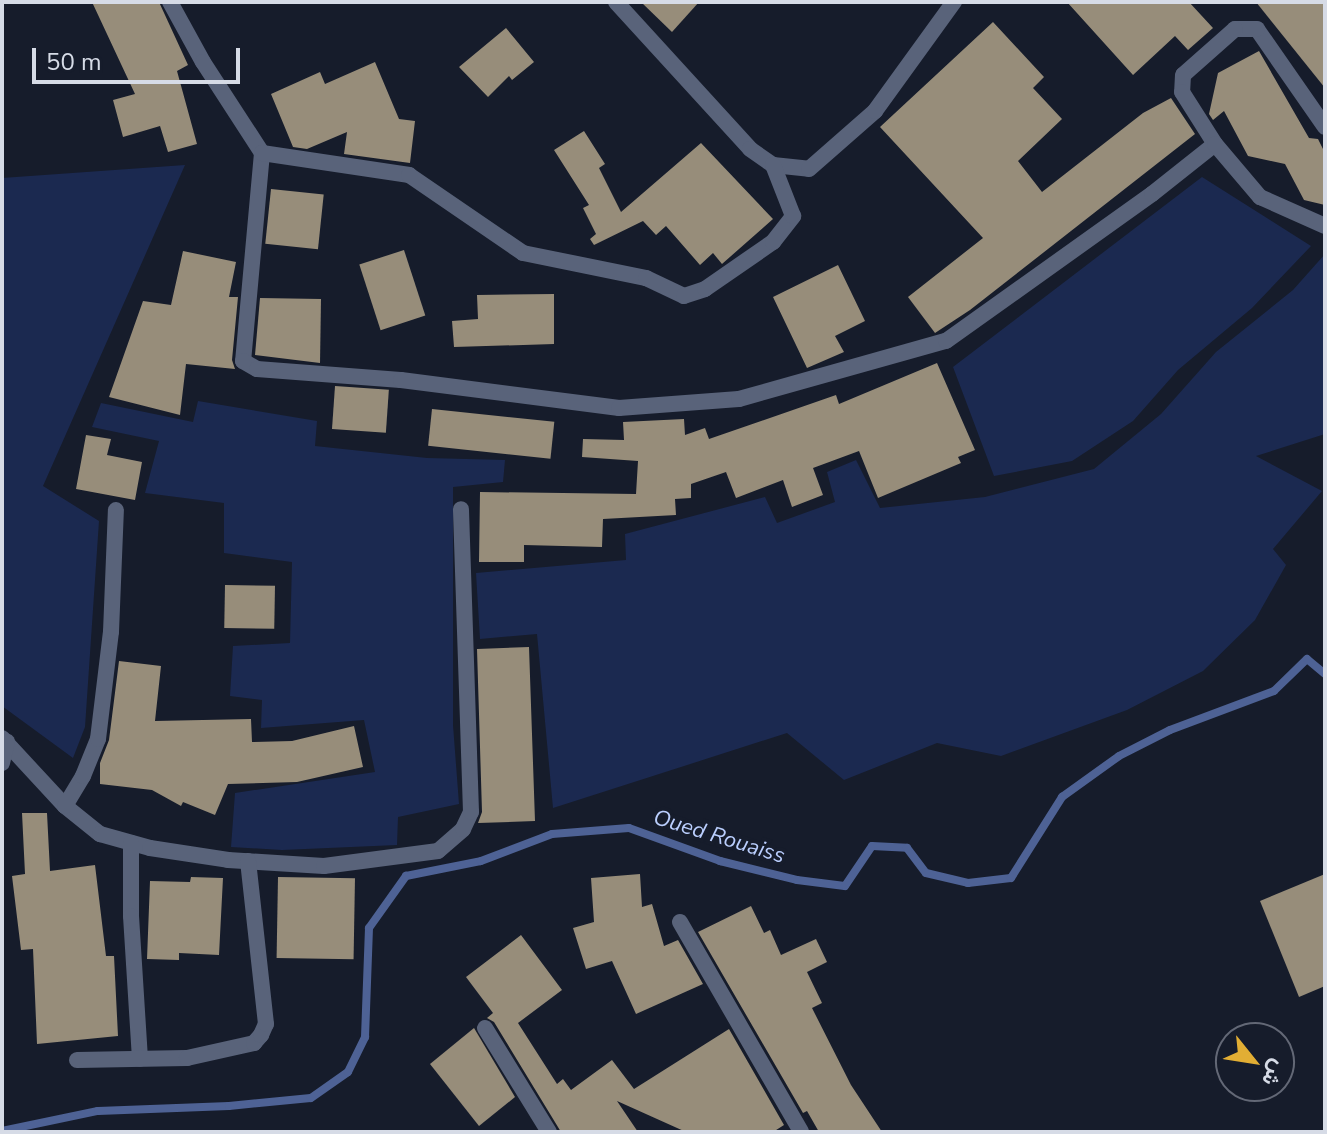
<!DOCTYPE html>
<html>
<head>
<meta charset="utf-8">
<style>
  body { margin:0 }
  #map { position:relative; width:1327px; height:1134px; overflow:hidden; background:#161c2b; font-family:"Nunito Sans",Vazirmatn,sans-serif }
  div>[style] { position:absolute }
  .green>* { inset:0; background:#1b2950 }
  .stream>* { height:8px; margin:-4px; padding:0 4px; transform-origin:4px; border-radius:4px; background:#4e6295 }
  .building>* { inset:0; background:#978d7a; transform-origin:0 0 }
  .minor>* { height:16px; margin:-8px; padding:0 8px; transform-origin:8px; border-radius:8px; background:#59637a }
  span { translate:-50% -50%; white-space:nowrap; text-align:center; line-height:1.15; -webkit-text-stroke:8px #161c2b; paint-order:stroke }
  .water-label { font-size:22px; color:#bacefd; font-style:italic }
  .frame { position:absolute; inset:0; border:4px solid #d6dbe6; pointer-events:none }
  .north { position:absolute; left:1215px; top:1022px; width:80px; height:80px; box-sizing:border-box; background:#161c2b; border:2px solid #636876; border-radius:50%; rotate:120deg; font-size:22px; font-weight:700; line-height:32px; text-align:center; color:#d6dbe6 }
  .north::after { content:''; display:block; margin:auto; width:28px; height:36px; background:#e2ae34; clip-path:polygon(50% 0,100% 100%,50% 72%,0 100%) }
  .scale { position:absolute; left:32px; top:48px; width:208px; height:36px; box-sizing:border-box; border:4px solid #d6dbe6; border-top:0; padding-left:10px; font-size:24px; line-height:28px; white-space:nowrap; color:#d6dbe6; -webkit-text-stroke:6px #161c2b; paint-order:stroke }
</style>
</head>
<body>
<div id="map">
  <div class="green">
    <i style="clip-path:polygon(185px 165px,43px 486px,99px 521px,85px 727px,73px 758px,2px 706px,2px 178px)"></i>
    <i style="clip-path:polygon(1202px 177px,1311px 246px,1252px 308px,1178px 370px,1133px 421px,1072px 461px,994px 476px,953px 367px)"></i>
    <i style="clip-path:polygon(1325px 254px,1325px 434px,1256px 456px,1322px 491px,1273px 549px,1286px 565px,1255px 620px,1203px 671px,1127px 710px,1001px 756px,937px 743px,844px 780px,787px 733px,553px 808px,537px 634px,480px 639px,476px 573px,626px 560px,625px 534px,765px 497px,777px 523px,835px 502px,827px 472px,856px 460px,880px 508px,985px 497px,1094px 469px,1161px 414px,1216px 352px,1293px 290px)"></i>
    <i style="clip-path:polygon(198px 401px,317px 421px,315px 446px,427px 458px,505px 460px,503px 482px,453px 487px,453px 725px,459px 804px,398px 817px,397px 845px,282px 850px,231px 847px,235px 793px,375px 772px,364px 720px,261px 728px,262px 700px,230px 696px,233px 646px,290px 643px,292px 562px,224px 553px,224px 503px,145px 493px,159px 441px,92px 427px,101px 403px,193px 422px)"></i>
  </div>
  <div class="stream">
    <i style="left:2px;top:1131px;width:98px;rotate:-11.8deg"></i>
    <i style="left:98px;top:1111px;width:131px;rotate:-2.2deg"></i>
    <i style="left:229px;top:1106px;width:82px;rotate:-5.6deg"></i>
    <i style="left:311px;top:1098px;width:45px;rotate:-35.1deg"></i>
    <i style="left:348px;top:1072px;width:39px;rotate:-64deg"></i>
    <i style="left:365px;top:1037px;width:109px;rotate:-87.9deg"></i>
    <i style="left:369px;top:928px;width:64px;rotate:-54.6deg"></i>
    <i style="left:406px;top:876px;width:76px;rotate:-11.3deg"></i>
    <i style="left:481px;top:861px;width:76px;rotate:-20.8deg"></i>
    <i style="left:552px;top:834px;width:77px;rotate:-4.5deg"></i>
    <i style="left:629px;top:828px;width:97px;rotate:19.9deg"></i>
    <i style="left:720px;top:861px;width:79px;rotate:13.9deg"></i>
    <i style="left:797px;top:880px;width:48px;rotate:7.1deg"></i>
    <i style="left:845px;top:886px;width:48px;rotate:-56deg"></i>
    <i style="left:872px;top:846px;width:35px;rotate:3deg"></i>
    <i style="left:907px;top:848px;width:31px;rotate:53deg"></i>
    <i style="left:926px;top:873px;width:43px;rotate:13.4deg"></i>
    <i style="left:968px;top:883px;width:43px;rotate:-6.6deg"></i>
    <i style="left:1011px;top:878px;width:96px;rotate:-57.8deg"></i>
    <i style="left:1062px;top:797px;width:70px;rotate:-35.7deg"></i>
    <i style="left:1119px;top:756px;width:57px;rotate:-27deg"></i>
    <i style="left:1170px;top:730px;width:111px;rotate:-20.6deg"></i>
    <i style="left:1274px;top:691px;width:46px;rotate:-44.1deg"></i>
    <i style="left:1307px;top:659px;width:23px;rotate:40deg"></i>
  </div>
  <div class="building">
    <i style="clip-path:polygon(92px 2px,159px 2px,188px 65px,177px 71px,197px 144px,168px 152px,160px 126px,123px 137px,113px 100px,135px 94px)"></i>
    <i style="clip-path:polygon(641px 2px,699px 2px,672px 32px)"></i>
    <i style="clip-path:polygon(1067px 2px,1189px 2px,1213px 28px,1188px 50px,1175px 36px,1133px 75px)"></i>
    <i style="clip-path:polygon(1256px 2px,1325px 2px,1325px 88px)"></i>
    <i style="clip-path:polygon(993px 22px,1044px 77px,1033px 88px,1062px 119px,1018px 161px,1042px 192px,1143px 113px,1171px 98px,1195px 134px,970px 310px,935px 333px,908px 297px,983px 238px,880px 127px)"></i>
    <i style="clip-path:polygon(506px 28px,534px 62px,512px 80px,509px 76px,488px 97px,459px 67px)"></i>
    <i style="clip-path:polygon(1259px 51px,1309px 138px,1318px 139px,1325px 153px,1325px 205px,1304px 200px,1285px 164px,1248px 156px,1224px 111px,1213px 120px,1209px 114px,1218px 73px)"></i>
    <i style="clip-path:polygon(375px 62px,399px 119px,415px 121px,410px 163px,344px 154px,347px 132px,307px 149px,293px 147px,271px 94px,320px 72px,325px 84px)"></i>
    <i style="clip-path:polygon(584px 131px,605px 164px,599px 168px,621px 212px,701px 143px,773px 219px,722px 264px,713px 253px,700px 265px,666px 226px,656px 235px,643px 221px,594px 245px,590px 239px,596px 234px,583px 208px,589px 205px,554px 150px)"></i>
    <i style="left:271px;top:189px;width:53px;height:55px;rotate:6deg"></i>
    <i style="left:404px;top:250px;width:69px;height:47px;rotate:72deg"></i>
    <i style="clip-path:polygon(183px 251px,236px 262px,229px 297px,238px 297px,232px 360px,235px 369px,186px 364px,180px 415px,109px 397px,143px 301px,171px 305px)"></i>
    <i style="clip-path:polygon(838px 265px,865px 321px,835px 336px,844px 352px,807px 368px,773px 297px)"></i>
    <i style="clip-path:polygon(554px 294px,554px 344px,454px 347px,452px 321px,478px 319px,477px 295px)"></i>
    <i style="clip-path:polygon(260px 298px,321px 299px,320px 363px,255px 355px)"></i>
    <i style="clip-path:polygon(937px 363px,975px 450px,958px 457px,961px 463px,878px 498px,859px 451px,813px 468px,823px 495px,792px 507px,783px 480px,736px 498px,726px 472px,691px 484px,691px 498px,675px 499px,676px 515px,603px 519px,602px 547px,524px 545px,524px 562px,479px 562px,480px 492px,636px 494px,638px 461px,582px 457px,583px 439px,624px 440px,623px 422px,684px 419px,685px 435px,705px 428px,709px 439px,836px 395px,839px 404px)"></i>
    <i style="left:335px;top:386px;width:54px;height:43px;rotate:4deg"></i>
    <i style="left:432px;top:409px;width:123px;height:37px;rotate:6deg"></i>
    <i style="clip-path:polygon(86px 435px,111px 439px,107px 455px,142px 462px,135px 500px,76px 489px)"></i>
    <i style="left:225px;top:585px;width:50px;height:43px;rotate:1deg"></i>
    <i style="clip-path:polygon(529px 647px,535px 821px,478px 823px,482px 812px,477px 649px)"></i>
    <i style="clip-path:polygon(119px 661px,161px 666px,155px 721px,251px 719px,252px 742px,292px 741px,354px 726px,363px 767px,297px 782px,228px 784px,215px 815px,183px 802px,181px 806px,152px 790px,100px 784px,100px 763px,109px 740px)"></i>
    <i style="clip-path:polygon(22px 813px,47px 813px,50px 871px,95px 865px,106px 956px,114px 956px,118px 1036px,37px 1044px,33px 949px,21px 950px,12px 876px,25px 874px)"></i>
    <i style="clip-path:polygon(640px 874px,642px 907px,652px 904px,664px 946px,678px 940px,703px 984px,636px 1014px,612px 961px,586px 969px,573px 928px,594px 922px,591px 878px)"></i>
    <i style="clip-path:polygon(1325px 874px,1325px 986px,1299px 997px,1260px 901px)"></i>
    <i style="clip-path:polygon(191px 877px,223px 878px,219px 955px,179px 953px,179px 960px,147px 959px,150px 881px,190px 882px)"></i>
    <i style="left:278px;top:877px;width:77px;height:81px;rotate:1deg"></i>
    <i style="clip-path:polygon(751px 906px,764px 933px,770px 930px,781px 955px,816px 939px,827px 962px,807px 972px,822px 1003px,812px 1008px,851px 1085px,882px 1132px,819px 1132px,807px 1111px,803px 1113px,698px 932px)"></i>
    <i style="clip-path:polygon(521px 935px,562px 990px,518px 1023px,557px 1084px,563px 1079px,571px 1090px,612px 1060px,634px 1089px,729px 1029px,784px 1125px,773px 1132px,686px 1132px,617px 1101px,638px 1132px,561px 1132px,494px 1022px,487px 1018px,493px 1013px,466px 977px)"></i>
    <i style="clip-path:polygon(474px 1028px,515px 1097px,479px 1126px,430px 1064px)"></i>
  </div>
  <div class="minor">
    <i style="left:170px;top:2px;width:68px;rotate:61.2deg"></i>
    <i style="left:203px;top:62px;width:108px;rotate:57deg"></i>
    <i style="left:262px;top:153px;width:209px;rotate:95.2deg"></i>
    <i style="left:243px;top:361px;width:16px;rotate:30deg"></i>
    <i style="left:257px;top:369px;width:144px;rotate:4.4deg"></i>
    <i style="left:401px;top:380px;width:220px;rotate:7.3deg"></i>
    <i style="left:619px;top:408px;width:120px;rotate:-4.3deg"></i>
    <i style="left:739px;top:399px;width:215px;rotate:-15.7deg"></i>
    <i style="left:946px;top:341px;width:253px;rotate:-35.5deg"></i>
    <i style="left:1152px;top:194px;width:80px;rotate:-38.4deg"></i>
    <i style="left:616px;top:2px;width:199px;rotate:47.6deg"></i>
    <i style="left:750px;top:149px;width:28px;rotate:35deg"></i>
    <i style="left:773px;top:165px;width:36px;rotate:6deg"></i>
    <i style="left:809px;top:169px;width:88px;rotate:-41.3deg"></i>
    <i style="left:875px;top:111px;width:135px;rotate:-54.1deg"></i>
    <i style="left:1325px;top:127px;width:119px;rotate:-124.8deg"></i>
    <i style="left:1257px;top:29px;width:22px;rotate:180deg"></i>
    <i style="left:1235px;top:29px;width:69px;rotate:138.5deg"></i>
    <i style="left:1183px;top:75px;width:17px;rotate:93deg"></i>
    <i style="left:1182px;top:92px;width:62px;rotate:57.6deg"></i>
    <i style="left:1215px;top:144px;width:70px;rotate:49.7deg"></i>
    <i style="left:1260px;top:197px;width:71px;rotate:24deg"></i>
    <i style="left:262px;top:153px;width:149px;rotate:8.5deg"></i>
    <i style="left:409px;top:175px;width:138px;rotate:34.4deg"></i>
    <i style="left:523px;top:253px;width:126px;rotate:11.5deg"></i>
    <i style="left:646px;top:278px;width:42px;rotate:25.3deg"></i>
    <i style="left:684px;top:296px;width:22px;rotate:-18deg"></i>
    <i style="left:705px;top:289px;width:83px;rotate:-34.7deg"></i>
    <i style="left:773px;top:242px;width:33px;rotate:-52deg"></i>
    <i style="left:793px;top:216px;width:55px;rotate:-111.4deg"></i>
    <i style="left:2px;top:738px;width:93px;rotate:47.2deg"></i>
    <i style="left:65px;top:806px;width:45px;rotate:38.7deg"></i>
    <i style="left:100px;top:834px;width:52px;rotate:15.6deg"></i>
    <i style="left:150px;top:848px;width:79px;rotate:8.7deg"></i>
    <i style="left:228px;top:860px;width:96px;rotate:3.6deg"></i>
    <i style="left:324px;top:866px;width:115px;rotate:-7.5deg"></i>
    <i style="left:438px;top:851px;width:33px;rotate:-41deg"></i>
    <i style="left:463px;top:829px;width:19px;rotate:-65deg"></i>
    <i style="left:471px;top:812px;width:303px;rotate:-91.9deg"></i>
    <i style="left:2px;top:763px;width:22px;rotate:-77deg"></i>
    <i style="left:65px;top:806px;width:35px;rotate:-59deg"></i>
    <i style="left:83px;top:776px;width:40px;rotate:-68deg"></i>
    <i style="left:98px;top:739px;width:108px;rotate:-83.1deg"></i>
    <i style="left:111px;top:632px;width:122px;rotate:-87.7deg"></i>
    <i style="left:131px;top:843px;width:73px;rotate:90deg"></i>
    <i style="left:131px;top:916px;width:143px;rotate:86.4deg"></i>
    <i style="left:680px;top:922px;width:242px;rotate:60deg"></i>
    <i style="left:485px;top:1028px;width:122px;rotate:58.4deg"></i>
    <i style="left:77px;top:1060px;width:110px;rotate:-1deg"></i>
    <i style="left:187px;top:1058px;width:69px;rotate:-12.6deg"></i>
    <i style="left:254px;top:1043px;width:11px;rotate:-49deg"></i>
    <i style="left:261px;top:1035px;width:12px;rotate:-66deg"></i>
    <i style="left:266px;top:1024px;width:164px;rotate:-96.3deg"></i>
  </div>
  <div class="water-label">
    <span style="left:719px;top:837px;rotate:17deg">Oued Rouaiss</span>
  </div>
  <div class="frame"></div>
  <div class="north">ش</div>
  <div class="scale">50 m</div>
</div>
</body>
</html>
